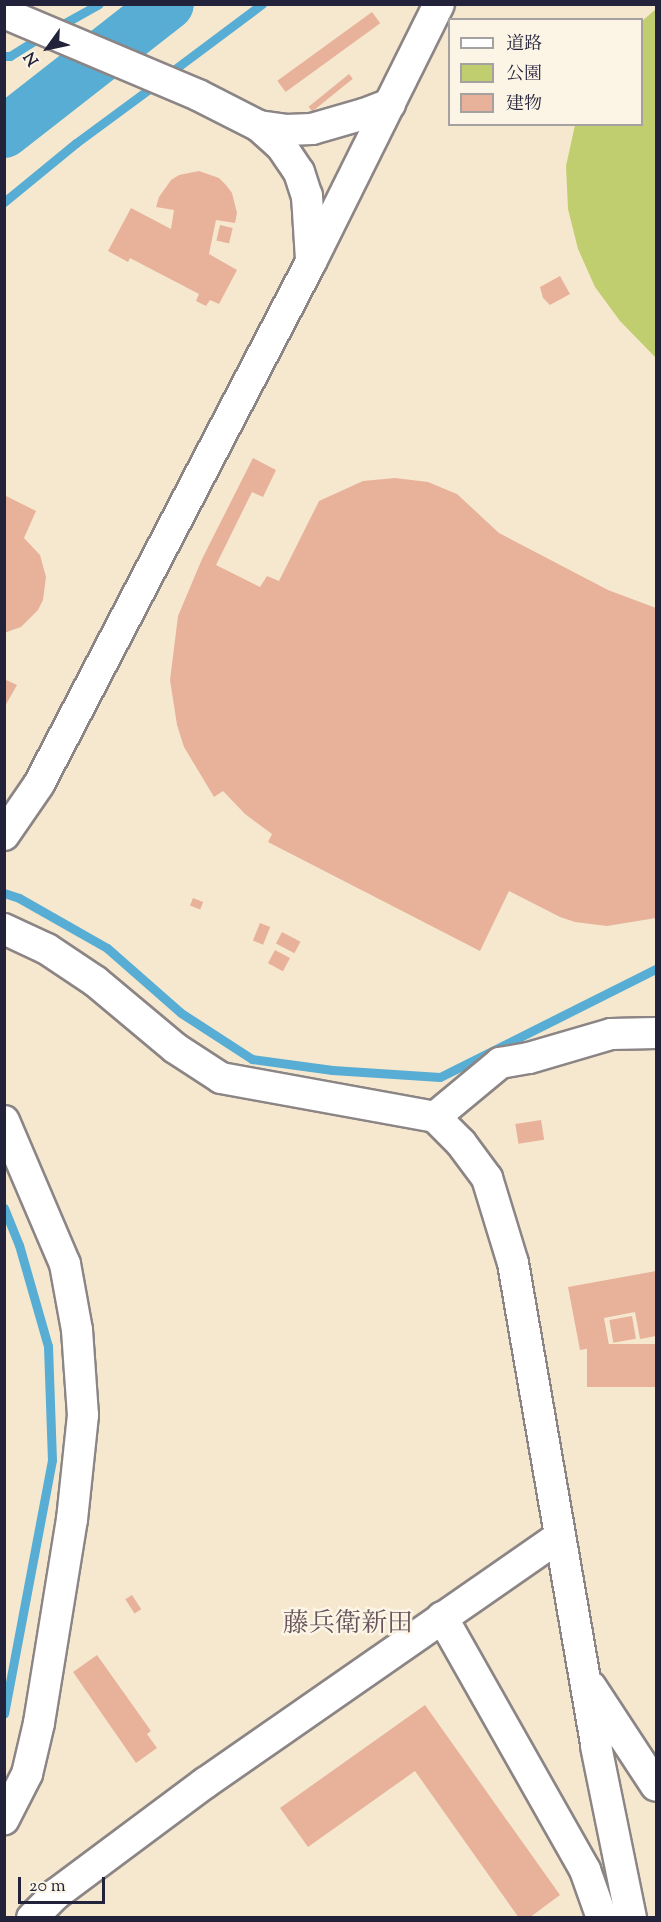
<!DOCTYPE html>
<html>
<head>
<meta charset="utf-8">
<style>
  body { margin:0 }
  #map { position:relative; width:661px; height:1922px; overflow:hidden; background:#f5e8cf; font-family:"Sorts Mill Goudy","Noto Serif JP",serif }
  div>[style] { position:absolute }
  .green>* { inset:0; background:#c1ce70 }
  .stream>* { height:9px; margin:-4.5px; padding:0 4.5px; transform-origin:4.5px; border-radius:4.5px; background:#57add3 }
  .river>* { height:52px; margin:-26px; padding:0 26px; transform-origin:26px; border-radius:26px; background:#57add3 }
  .building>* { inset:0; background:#e8b29a; transform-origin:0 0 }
  .roads { filter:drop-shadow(2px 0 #8c8585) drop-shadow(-2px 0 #8c8585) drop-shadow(0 2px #8c8585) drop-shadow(0 -2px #8c8585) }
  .minor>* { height:30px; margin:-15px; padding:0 15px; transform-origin:15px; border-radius:15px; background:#fff }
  span { translate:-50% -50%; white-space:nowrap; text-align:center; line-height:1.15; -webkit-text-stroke:5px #fcf5e5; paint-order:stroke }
  .quarter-label { font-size:26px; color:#67545c }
  .frame { position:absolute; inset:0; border:6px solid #22223b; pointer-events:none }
  .legend { position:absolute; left:448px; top:18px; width:195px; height:108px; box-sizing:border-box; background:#fcf5e5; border:2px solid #a5a1a1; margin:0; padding:8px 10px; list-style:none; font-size:18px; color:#22223b }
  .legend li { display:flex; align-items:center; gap:12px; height:30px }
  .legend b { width:30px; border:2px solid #a5a1a1 }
  .north { position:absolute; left:18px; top:18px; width:60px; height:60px; -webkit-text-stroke:4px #fcf5e5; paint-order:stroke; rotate:237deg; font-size:16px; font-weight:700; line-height:24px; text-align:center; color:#22223b }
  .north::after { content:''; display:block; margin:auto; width:21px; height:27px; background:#22223b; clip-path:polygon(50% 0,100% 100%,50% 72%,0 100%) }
  .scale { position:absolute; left:18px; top:1877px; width:87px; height:27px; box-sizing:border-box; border:3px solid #22223b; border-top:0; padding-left:8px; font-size:18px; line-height:21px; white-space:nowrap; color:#22223b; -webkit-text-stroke:4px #fcf5e5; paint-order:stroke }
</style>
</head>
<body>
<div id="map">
  <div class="green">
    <i style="clip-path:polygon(656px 9px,656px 358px,620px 321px,595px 287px,578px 249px,568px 209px,566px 166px,575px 125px,642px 124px,642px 21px)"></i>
  </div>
  <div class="stream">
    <i style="left:56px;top:28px;width:49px;rotate:-29.2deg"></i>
    <i style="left:4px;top:56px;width:6px"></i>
    <i style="left:10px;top:56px;width:40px;rotate:-32deg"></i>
    <i style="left:167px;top:75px;width:119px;rotate:-36.8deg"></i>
    <i style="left:4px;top:202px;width:93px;rotate:-39.3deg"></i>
    <i style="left:76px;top:143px;width:99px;rotate:-36.4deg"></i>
    <i style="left:4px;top:893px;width:16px;rotate:18deg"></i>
    <i style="left:19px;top:898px;width:101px;rotate:29.6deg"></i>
    <i style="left:107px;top:948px;width:98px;rotate:41.3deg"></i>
    <i style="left:181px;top:1013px;width:85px;rotate:32.9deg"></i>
    <i style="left:252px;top:1059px;width:81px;rotate:7.8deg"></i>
    <i style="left:332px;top:1070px;width:108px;rotate:3.7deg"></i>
    <i style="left:440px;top:1077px;width:241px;rotate:-26.6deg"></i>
    <i style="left:4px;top:1208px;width:40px;rotate:68deg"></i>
    <i style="left:19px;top:1245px;width:105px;rotate:74deg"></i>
    <i style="left:48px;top:1346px;width:114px;rotate:88deg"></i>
    <i style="left:52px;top:1460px;width:258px;rotate:100.7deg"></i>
  </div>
  <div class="river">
    <i style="left:4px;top:132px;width:208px;rotate:-38deg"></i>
  </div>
  <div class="building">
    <i style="left:372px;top:12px;width:14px;height:117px;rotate:54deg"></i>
    <i style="left:349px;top:74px;width:6px;height:52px;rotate:51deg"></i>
    <i style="clip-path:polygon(199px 171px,219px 178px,226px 185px,232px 193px,237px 213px,235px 223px,216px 220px,209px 254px,237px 270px,219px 304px,210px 300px,206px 306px,196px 301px,199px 294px,130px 258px,128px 262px,108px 251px,131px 208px,171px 229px,174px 210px,156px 207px,159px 197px,171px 180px,179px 175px)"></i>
    <i style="left:220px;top:225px;width:13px;height:16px;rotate:13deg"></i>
    <i style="clip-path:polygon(560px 276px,570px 294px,550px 305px,543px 298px,540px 287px)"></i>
    <i style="clip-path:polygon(253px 458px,276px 470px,263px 497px,252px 492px,216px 565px,260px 587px,267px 576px,279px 581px,319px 501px,363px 481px,395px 478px,428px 482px,457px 494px,499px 533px,608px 590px,656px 608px,656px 918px,607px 926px,575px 922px,560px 917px,509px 891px,480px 951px,268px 842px,272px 834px,245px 814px,223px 791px,214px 797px,184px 747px,177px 725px,170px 680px,178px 616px,202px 559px)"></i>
    <i style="clip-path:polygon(4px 495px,36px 511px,24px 538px,40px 555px,46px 577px,43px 600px,38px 610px,21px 627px,4px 633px)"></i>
    <i style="clip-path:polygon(4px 679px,17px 685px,4px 708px)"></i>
    <i style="left:193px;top:898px;width:11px;height:8px;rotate:22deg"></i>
    <i style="left:260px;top:923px;width:11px;height:19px;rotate:22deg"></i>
    <i style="left:282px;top:932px;width:21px;height:13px;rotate:28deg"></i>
    <i style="left:275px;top:950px;width:17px;height:15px;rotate:28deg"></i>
    <i style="left:541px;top:1120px;width:20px;height:26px;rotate:81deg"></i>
    <i style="clip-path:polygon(656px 1271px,656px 1336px,640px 1339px,635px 1312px,604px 1318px,609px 1345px,580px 1350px,568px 1287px)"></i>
    <i style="left:632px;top:1316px;width:23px;height:23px;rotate:80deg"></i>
    <i style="left:656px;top:1344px;width:43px;height:69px;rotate:90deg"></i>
    <i style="left:132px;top:1595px;width:17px;height:8px;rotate:57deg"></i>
    <i style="clip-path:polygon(97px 1655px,151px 1731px,147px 1734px,157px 1748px,136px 1763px,73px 1672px)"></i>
    <i style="clip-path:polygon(425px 1705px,560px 1895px,529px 1918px,519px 1918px,415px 1771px,308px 1847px,280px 1808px)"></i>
  </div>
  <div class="roads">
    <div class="minor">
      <i style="left:4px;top:13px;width:211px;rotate:22.9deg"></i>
      <i style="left:198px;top:95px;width:68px;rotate:26.9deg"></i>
      <i style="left:259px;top:126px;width:27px;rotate:8deg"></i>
      <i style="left:286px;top:130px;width:26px;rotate:-2deg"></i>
      <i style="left:312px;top:129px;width:54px;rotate:-16.1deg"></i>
      <i style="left:364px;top:114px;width:28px;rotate:-21deg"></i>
      <i style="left:259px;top:126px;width:31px;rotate:42deg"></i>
      <i style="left:282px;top:147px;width:30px;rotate:56deg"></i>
      <i style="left:299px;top:172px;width:25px;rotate:72deg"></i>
      <i style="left:307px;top:196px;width:63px;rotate:86.4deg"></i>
      <i style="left:4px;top:835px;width:62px;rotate:-55.5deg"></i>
      <i style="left:39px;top:784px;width:589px;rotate:-62.48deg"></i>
      <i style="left:311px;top:262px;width:288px;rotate:-63.6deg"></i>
      <i style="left:4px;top:929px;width:47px;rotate:24.9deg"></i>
      <i style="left:47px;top:949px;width:58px;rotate:33.7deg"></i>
      <i style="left:95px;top:981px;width:104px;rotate:39.9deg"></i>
      <i style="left:175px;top:1048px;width:55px;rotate:33.1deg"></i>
      <i style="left:221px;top:1078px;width:218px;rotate:10.3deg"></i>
      <i style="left:435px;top:1117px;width:37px;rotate:45deg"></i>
      <i style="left:461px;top:1143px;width:44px;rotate:53.4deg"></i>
      <i style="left:487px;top:1178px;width:89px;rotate:73deg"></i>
      <i style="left:513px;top:1263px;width:490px;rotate:80.2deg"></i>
      <i style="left:596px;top:1746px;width:176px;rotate:78.5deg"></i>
      <i style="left:435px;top:1117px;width:85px;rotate:-39.7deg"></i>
      <i style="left:500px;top:1063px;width:29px;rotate:-10deg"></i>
      <i style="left:529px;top:1058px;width:85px;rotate:-16.3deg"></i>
      <i style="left:611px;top:1034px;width:45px;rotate:-1.3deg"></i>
      <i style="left:4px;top:1121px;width:155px;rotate:66.9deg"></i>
      <i style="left:65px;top:1264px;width:67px;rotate:79.7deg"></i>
      <i style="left:77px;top:1330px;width:85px;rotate:86deg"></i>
      <i style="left:83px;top:1415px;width:105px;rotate:96deg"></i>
      <i style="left:72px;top:1519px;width:207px;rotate:99.2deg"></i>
      <i style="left:39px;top:1723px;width:52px;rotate:103.2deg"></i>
      <i style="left:27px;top:1774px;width:51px;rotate:117.1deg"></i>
      <i style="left:442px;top:1617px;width:291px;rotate:60.5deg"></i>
      <i style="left:585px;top:1870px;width:51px;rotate:70.5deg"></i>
      <i style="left:591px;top:1687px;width:118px;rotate:56.7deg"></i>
      <i style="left:32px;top:1918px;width:34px;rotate:-45deg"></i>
      <i style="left:56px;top:1894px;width:186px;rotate:-36.7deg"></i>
      <i style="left:205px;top:1783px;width:432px;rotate:-34.8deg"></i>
    </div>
  </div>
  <div class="quarter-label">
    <span style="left:348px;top:1625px">藤兵衛新田</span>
  </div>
  <div class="frame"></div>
  <ul class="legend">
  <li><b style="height:8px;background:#fff"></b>道路</li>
  <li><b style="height:16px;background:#c1ce70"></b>公園</li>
  <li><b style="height:16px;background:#e8b29a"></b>建物</li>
  </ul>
  <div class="north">N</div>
  <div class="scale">20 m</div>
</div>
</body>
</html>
